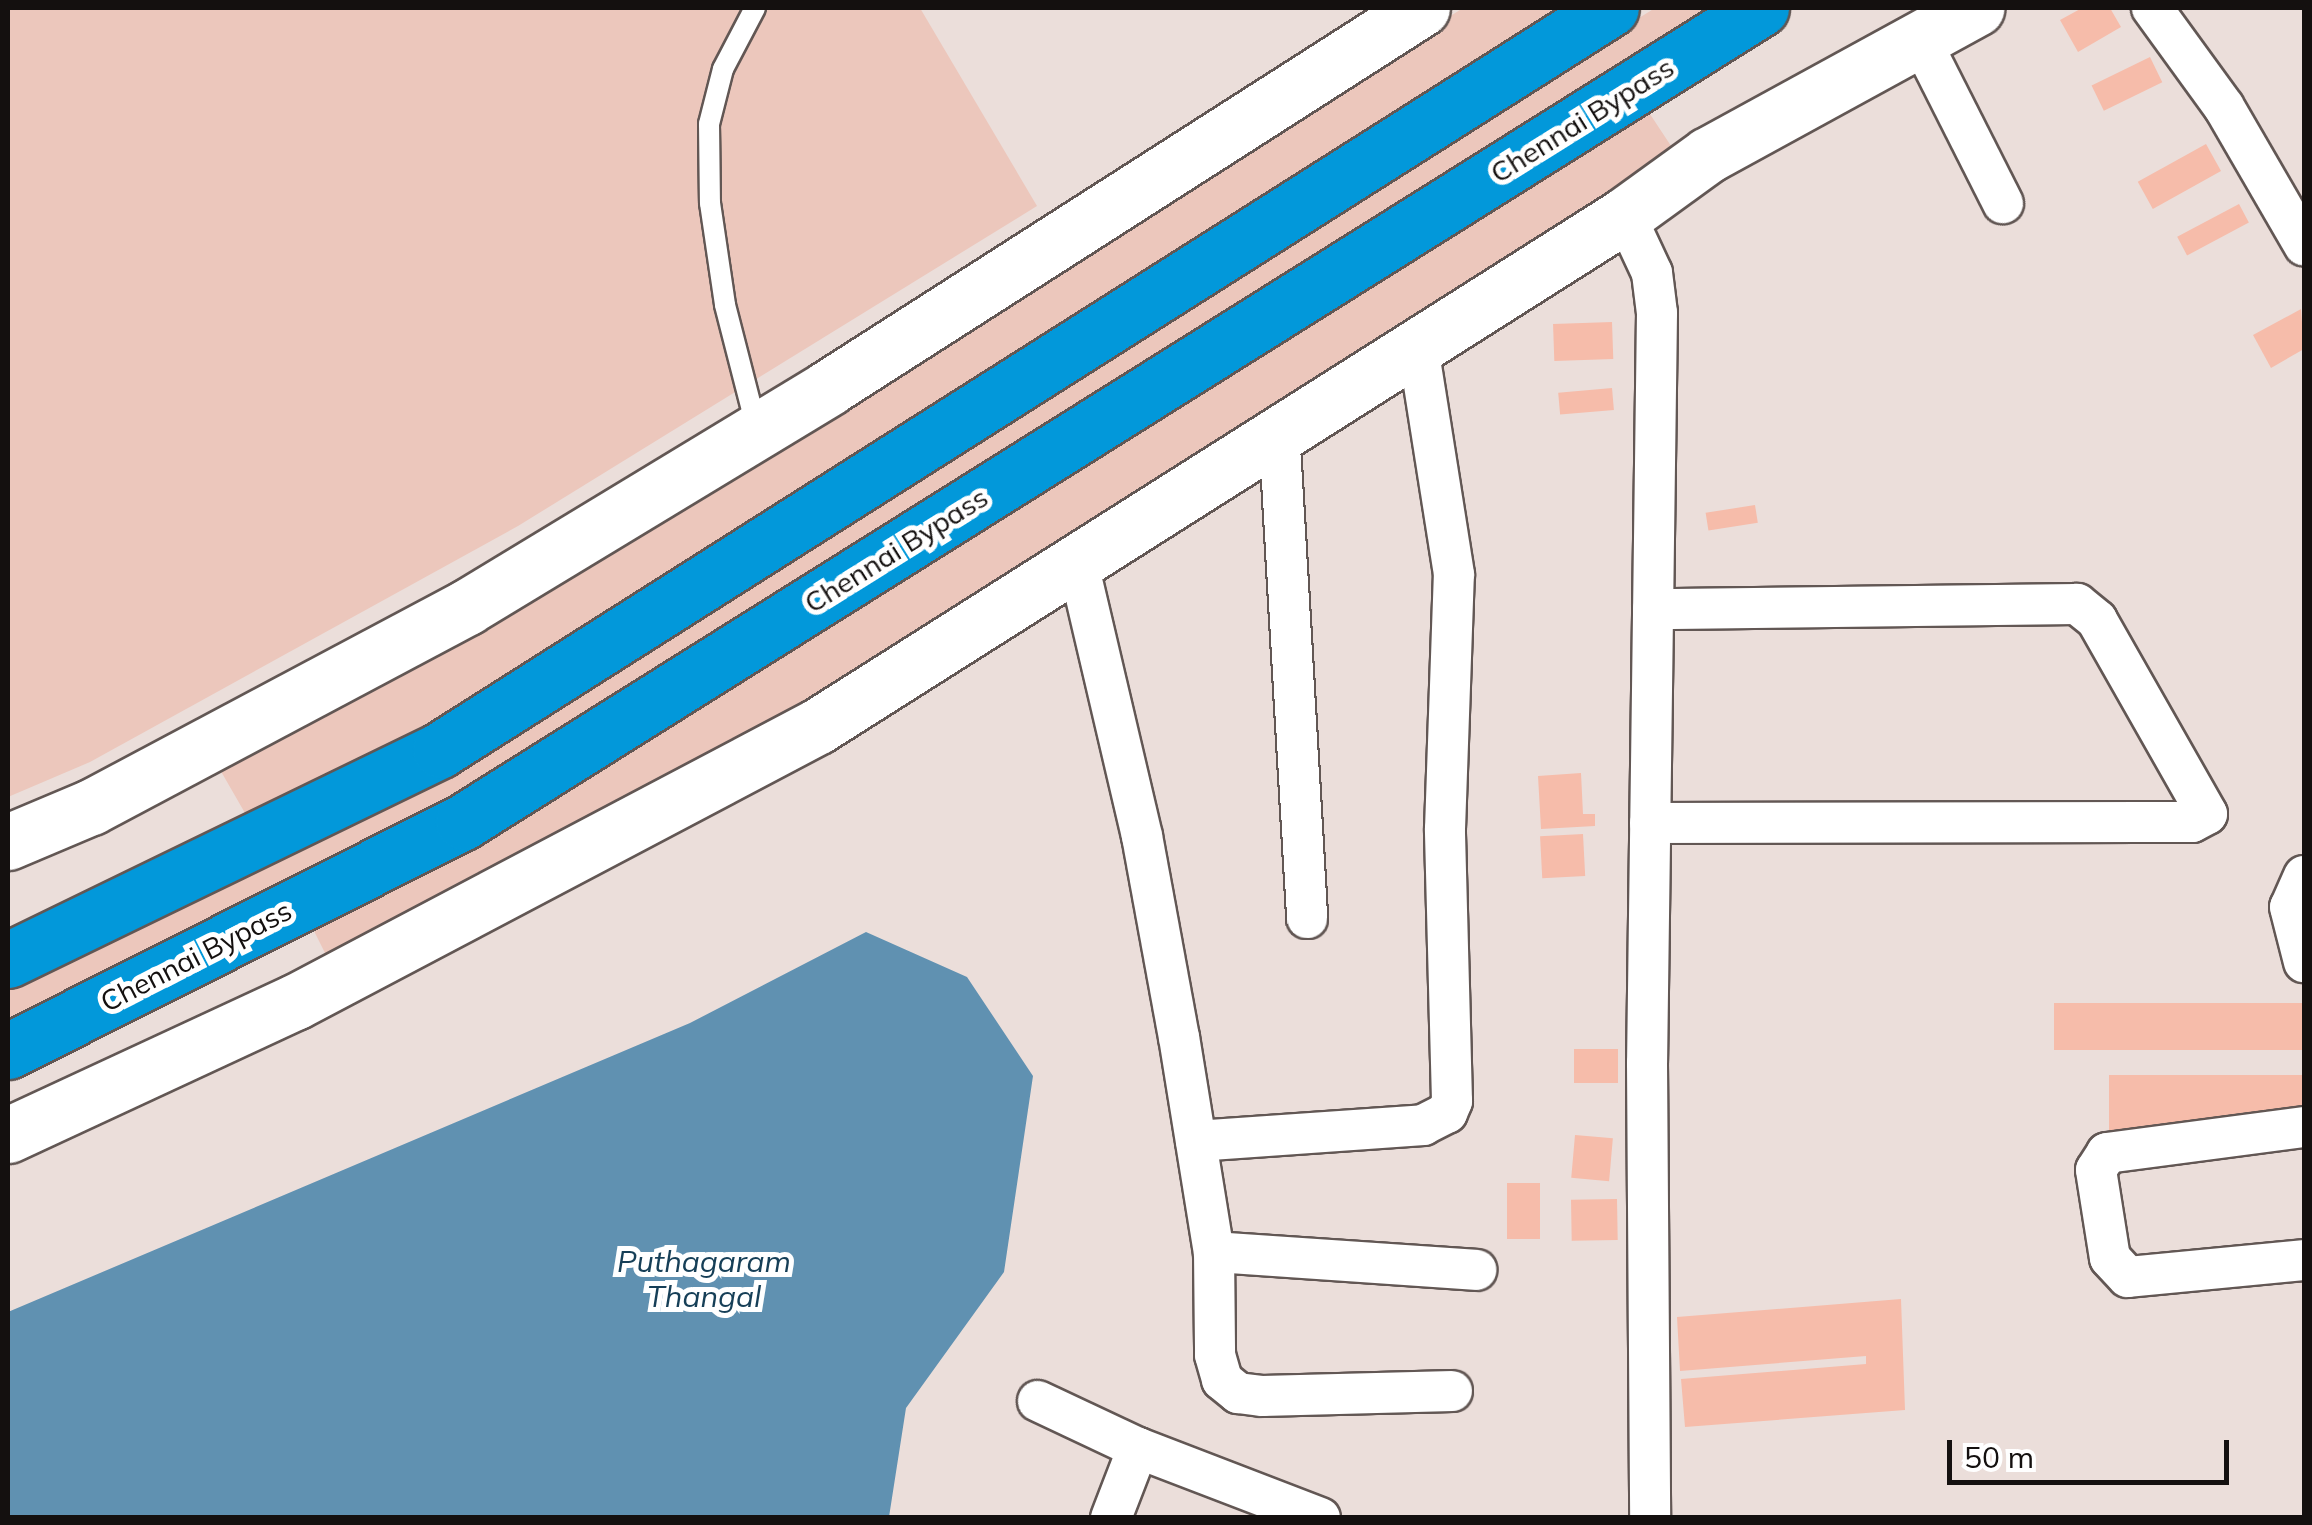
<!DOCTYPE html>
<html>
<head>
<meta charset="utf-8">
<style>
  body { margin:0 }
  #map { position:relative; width:2312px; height:1525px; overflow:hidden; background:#ebdeda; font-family:Mulish,sans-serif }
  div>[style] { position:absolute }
  .green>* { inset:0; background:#ecc7bc }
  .water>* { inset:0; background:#6091b1 }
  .building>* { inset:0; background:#f6bcaa; transform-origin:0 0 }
  .roads { filter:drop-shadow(2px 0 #625754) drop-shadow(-2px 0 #625754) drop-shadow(0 2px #625754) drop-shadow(0 -2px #625754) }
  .lane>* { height:20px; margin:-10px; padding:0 10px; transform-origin:10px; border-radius:10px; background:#fff }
  .street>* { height:40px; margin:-20px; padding:0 20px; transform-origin:20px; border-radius:20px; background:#fff }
  .secondary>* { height:55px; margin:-27.5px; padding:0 27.5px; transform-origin:27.5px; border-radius:27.5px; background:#fff }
  .highway>* { height:55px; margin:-27.5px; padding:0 27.5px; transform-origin:27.5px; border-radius:27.5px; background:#0298da }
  span { translate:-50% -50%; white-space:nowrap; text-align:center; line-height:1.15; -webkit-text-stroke:10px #fff; paint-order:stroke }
  .street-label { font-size:28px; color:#14100f }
  .water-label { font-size:30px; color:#163f57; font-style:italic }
  .frame { position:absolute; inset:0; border:10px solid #14100f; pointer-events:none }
  .scale { position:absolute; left:1947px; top:1440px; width:282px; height:45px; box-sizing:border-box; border:5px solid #14100f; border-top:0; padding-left:12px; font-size:30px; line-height:35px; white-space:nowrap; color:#14100f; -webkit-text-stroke:8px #fff; paint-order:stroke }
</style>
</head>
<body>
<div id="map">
  <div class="green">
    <i style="clip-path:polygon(8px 8px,920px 8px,1037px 206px,518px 526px,90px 762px,8px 797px)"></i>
    <i style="clip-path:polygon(1463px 8px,1568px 8px,428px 733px,249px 820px,215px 761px,1066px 262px)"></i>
    <i style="clip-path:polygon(1655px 8px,1729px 8px,458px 808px,8px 1030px,8px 980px,927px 463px)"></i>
    <i style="clip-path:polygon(1646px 108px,1675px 152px,1603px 203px,1399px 323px,809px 705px,330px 963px,310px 923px)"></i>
  </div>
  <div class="water">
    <i style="clip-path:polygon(866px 932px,967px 977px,1033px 1076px,1004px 1272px,906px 1408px,889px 1517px,8px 1517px,8px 1312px,690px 1023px)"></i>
  </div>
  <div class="building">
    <i style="clip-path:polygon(2082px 8px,2110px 8px,2121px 27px,2078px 52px,2060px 20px)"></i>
    <i style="left:2150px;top:57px;width:28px;height:65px;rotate:64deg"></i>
    <i style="left:2206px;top:144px;width:31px;height:78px;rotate:61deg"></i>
    <i style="left:2239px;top:204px;width:21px;height:70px;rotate:62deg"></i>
    <i style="clip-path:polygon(2301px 309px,2304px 349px,2271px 368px,2253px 335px)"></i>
    <i style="left:1612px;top:322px;width:37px;height:59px;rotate:88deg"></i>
    <i style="left:1612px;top:388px;width:22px;height:54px;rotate:85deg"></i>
    <i style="left:1755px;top:505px;width:18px;height:50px;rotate:81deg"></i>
    <i style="clip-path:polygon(1581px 773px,1583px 814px,1595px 814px,1595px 826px,1541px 829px,1538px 776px)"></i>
    <i style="left:1583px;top:834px;width:42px;height:43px;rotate:87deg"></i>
    <i style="left:2304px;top:1003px;width:47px;height:250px;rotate:90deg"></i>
    <i style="left:1574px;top:1049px;width:44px;height:34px"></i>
    <i style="left:2304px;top:1075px;width:58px;height:195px;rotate:90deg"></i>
    <i style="left:1575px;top:1135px;width:38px;height:43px;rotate:5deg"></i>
    <i style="left:1507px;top:1183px;width:33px;height:56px"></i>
    <i style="left:1617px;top:1199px;width:41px;height:46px;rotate:89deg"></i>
    <i style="clip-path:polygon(1901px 1299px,1905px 1410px,1685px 1427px,1681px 1379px,1866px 1364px,1866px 1356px,1680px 1371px,1677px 1317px)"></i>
  </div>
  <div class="roads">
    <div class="lane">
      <i style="left:755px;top:8px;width:69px;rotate:117.7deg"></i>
      <i style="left:723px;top:69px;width:57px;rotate:104.3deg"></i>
      <i style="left:709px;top:124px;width:79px;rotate:89.3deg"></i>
      <i style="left:710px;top:203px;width:103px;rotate:81.6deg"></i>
      <i style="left:725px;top:305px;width:125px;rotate:75.6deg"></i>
    </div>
    <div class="street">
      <i style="left:2152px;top:8px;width:122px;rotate:54deg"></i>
      <i style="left:2224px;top:107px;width:160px;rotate:59.9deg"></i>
      <i style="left:1920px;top:39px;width:184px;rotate:63.2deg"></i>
      <i style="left:1625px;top:215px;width:64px;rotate:65deg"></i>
      <i style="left:1652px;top:273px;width:40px;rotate:82.9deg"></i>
      <i style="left:1657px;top:313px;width:750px;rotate:90.76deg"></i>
      <i style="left:1647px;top:1063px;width:455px;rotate:89.6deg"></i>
      <i style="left:1279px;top:429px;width:490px;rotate:86.7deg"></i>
      <i style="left:1077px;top:559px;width:285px;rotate:76.8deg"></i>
      <i style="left:1142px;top:836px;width:204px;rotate:79.6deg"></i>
      <i style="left:1179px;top:1037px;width:218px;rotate:80.8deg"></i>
      <i style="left:1214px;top:1252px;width:103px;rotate:89.4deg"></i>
      <i style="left:1215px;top:1355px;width:26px;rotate:74deg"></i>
      <i style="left:1222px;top:1380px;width:21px;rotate:39deg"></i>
      <i style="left:1238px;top:1393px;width:25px;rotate:7deg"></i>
      <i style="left:1263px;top:1396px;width:189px;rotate:-1.5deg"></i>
      <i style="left:1650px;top:823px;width:542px;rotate:-0.11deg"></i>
      <i style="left:2192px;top:822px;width:17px;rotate:-28deg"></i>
      <i style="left:2207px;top:814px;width:223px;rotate:-119.6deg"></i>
      <i style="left:2097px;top:620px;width:26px;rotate:-141deg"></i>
      <i style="left:2077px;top:604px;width:424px;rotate:179.3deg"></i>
      <i style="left:2304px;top:876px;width:34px;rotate:114deg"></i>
      <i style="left:2290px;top:907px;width:57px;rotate:75.7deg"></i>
      <i style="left:2304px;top:1127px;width:199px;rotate:172.5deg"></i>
      <i style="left:2107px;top:1153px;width:20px;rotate:123deg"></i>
      <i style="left:2096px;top:1170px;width:89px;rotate:81deg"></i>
      <i style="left:2110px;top:1258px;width:26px;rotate:47deg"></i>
      <i style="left:2128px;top:1277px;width:177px;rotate:-5.5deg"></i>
      <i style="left:1196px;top:1141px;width:228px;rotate:-4deg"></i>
      <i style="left:1423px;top:1125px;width:27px;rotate:-27deg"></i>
      <i style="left:1447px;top:1113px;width:13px;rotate:-67deg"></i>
      <i style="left:1452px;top:1101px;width:272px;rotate:-91.5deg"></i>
      <i style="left:1445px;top:829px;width:255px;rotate:-88deg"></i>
      <i style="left:1454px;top:574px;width:236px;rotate:-99deg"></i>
      <i style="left:1214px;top:1252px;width:263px;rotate:3.9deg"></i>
      <i style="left:1038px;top:1401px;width:110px;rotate:25.2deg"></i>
      <i style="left:1138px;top:1448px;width:195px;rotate:21deg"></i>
      <i style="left:1111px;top:1518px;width:75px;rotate:-68.9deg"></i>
    </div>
    <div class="secondary">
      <i style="left:8px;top:842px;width:90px;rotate:-22.9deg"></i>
      <i style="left:91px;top:807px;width:426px;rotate:-28deg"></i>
      <i style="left:467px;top:607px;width:422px;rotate:-31.2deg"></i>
      <i style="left:828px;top:388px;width:705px;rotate:-32.61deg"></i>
      <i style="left:8px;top:1135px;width:316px;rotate:-24.9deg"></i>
      <i style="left:295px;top:1002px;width:591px;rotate:-27.82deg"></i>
      <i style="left:818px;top:726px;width:955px;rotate:-32.34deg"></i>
      <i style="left:1625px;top:215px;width:102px;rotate:-35.9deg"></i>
      <i style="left:1708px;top:155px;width:306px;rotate:-28.7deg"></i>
    </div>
    <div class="highway">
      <i style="left:8px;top:960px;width:480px;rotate:-25.9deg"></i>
      <i style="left:440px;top:750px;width:1386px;rotate:-32.36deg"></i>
      <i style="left:8px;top:1051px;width:509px;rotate:-26.72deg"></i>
      <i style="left:463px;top:822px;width:1532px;rotate:-32.09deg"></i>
    </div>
  </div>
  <div class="street-label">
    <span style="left:1582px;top:120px;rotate:-32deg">Chennai Bypass</span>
    <span style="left:896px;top:550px;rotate:-32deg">Chennai Bypass</span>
    <span style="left:196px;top:956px;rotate:-27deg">Chennai Bypass</span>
  </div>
  <div class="water-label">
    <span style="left:704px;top:1278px">Puthagaram<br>Thangal</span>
  </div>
  <div class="frame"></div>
  <div class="scale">50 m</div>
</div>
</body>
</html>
